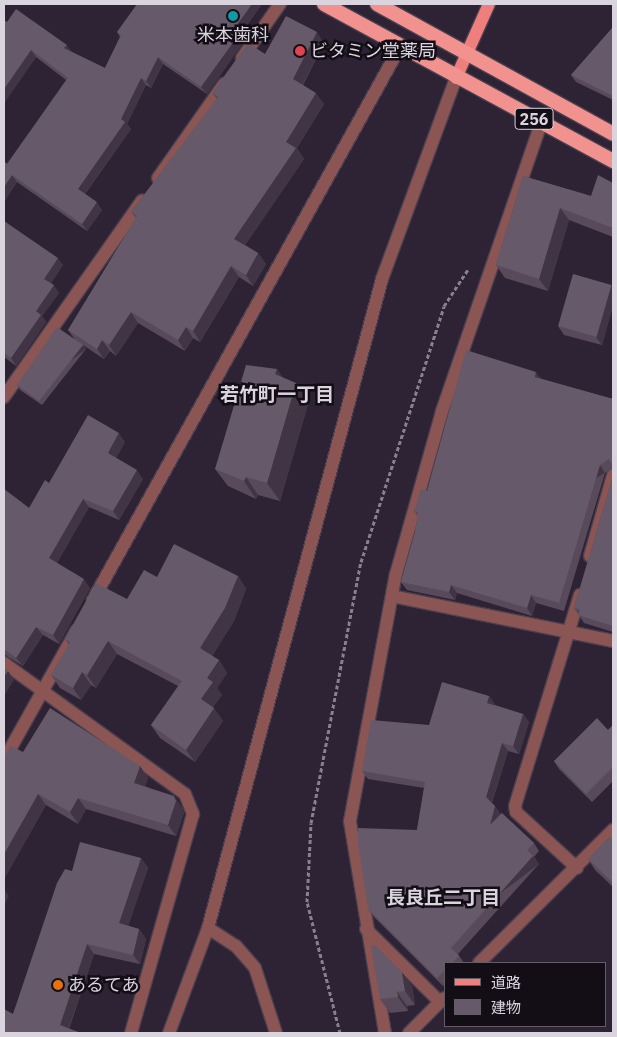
<!DOCTYPE html>
<html>
<head>
<meta charset="utf-8">
<style>
  body { margin:0 }
  #map { position:relative; width:617px; height:1037px; overflow:hidden; background:#2d2334; font-family:"IBM Plex Sans","Noto Sans JP",sans-serif }
  div>[style] { position:absolute }
  .path>* { height:3px; margin-top:-1.5px; transform-origin:0; background:repeating-linear-gradient(90deg,#88808e 0 4px,transparent 0 6.5px) }
  .roads { filter:drop-shadow(1px 0 #493f4f) drop-shadow(-1px 0 #493f4f) drop-shadow(0 1px #493f4f) drop-shadow(0 -1px #493f4f) }
  .minor>* { height:12px; margin:-6px; padding:0 6px; transform-origin:6px; border-radius:6px; background:#8b5553 }
  .tertiary>* { height:12px; margin:-6px; padding:0 6px; transform-origin:6px; border-radius:6px; background:#8b5553 }
  .primary>* { height:12px; margin:-6px; padding:0 6px; transform-origin:6px; border-radius:6px; background:#ee7f7d }
  .trunk>* { height:14px; margin:-7px; padding:0 7px; transform-origin:7px; border-radius:7px; background:#f2928f }
  .wall>* { inset:0; background:#584a5b }
  .shaded-wall>* { inset:0; background:#413445; transform-origin:0 0 }
  .building>* { inset:0; background:#665969; transform-origin:0 0 }
  .dots>* { width:14px; height:14px; translate:-50% -50%; box-sizing:border-box; border:2px solid #130e16; border-radius:50% }
  span { translate:-50% -50%; white-space:nowrap; text-align:center; line-height:1.15; -webkit-text-stroke:5px #130e16; paint-order:stroke }
  .shield-label span { padding:1px 4px; background:#130e16; border:1px solid; border-radius:4px; -webkit-text-stroke-width:0 }
  .shield-label { font-size:16px; color:#dad4df; font-weight:700 }
  .poi-label { font-size:18px; color:#dad4df }
  .left { translate:0 -50%; text-align:left }
  .neighbourhood-label { font-size:19px; color:#dad4df; font-weight:700 }
  .frame { position:absolute; inset:0; border:5px solid #dad4df; pointer-events:none }
  .legend { position:absolute; left:444px; top:962px; width:162px; height:65px; box-sizing:border-box; background:#130e16; border:1px solid #635d66; margin:0; padding:6px 9px; list-style:none; font-size:15px; color:#dad4df }
  .legend li { display:flex; align-items:center; gap:10px; height:25px }
  .legend b { width:25px; border:1px solid #635d66 }
</style>
</head>
<body>
<div id="map">
  <div class="path">
    <i style="left:340px;top:1033px;width:135px;rotate:-104.1deg"></i>
    <i style="left:307px;top:902px;width:79px;rotate:-87.1deg"></i>
    <i style="left:311px;top:823px;width:266px;rotate:-79.2deg"></i>
    <i style="left:361px;top:562px;width:269px;rotate:-72deg"></i>
    <i style="left:444px;top:306px;width:45px;rotate:-56.7deg"></i>
  </div>
  <div class="roads">
    <div class="minor">
      <i style="left:242px;top:58px;width:66px;rotate:-54.9deg"></i>
      <i style="left:158px;top:178px;width:115px;rotate:-54.9deg"></i>
      <i style="left:4px;top:397px;width:240px;rotate:-54.9deg"></i>
      <i style="left:590px;top:556px;width:84px;rotate:-74.1deg"></i>
      <i style="left:392px;top:596px;width:226px;rotate:11.5deg"></i>
      <i style="left:93px;top:600px;width:633px;rotate:-60.96deg"></i>
      <i style="left:4px;top:663px;width:223px;rotate:35.9deg"></i>
      <i style="left:185px;top:794px;width:22px;rotate:68deg"></i>
      <i style="left:193px;top:814px;width:228px;rotate:105.8deg"></i>
      <i style="left:4px;top:760px;width:148px;rotate:-60.8deg"></i>
      <i style="left:577px;top:868px;width:83px;rotate:-137.4deg"></i>
      <i style="left:516px;top:812px;width:6px;rotate:-99deg"></i>
      <i style="left:515px;top:806px;width:221px;rotate:-72.9deg"></i>
      <i style="left:366px;top:929px;width:104px;rotate:44.6deg"></i>
      <i style="left:479px;top:963px;width:189px;rotate:-44.8deg"></i>
      <i style="left:385px;top:1033px;width:215px;rotate:-99.4deg"></i>
      <i style="left:350px;top:821px;width:251px;rotate:-79.5deg"></i>
      <i style="left:396px;top:574px;width:169px;rotate:-74.2deg"></i>
      <i style="left:442px;top:411px;width:305px;rotate:-71deg"></i>
      <i style="left:409px;top:1033px;width:49px;rotate:-45deg"></i>
    </div>
    <div class="tertiary">
      <i style="left:208px;top:928px;width:33px;rotate:33deg"></i>
      <i style="left:236px;top:946px;width:29px;rotate:49deg"></i>
      <i style="left:255px;top:968px;width:68px;rotate:72.1deg"></i>
      <i style="left:169px;top:1033px;width:112px;rotate:-69.6deg"></i>
      <i style="left:208px;top:928px;width:672px;rotate:-74.99deg"></i>
      <i style="left:382px;top:279px;width:214px;rotate:-69.8deg"></i>
    </div>
    <div class="primary">
      <i style="left:456px;top:78px;width:81px;rotate:-66deg"></i>
    </div>
    <div class="trunk">
      <i style="left:324px;top:4px;width:329px;rotate:28.5deg"></i>
      <i style="left:377px;top:4px;width:269px;rotate:28.8deg"></i>
    </div>
  </div>
  <div class="wall">
    <i style="clip-path:polygon(262px 4px,238px 38px,242px 44px,207px 94px,163px 64px,151px 88px,146px 85px,127px 124px,131px 129px,85px 194px,102px 210px,87px 231px,17px 182px,4px 202px,4px 161px,7px 164px,66px 80px,36px 57px,4px 103px,4px 20px,7px 22px,105px 68px,120px 37px,117px 32px)"></i>
    <i style="clip-path:polygon(613px 27px,613px 100px,576px 82px,571px 75px)"></i>
    <i style="clip-path:polygon(324px 43px,303px 85px,324px 104px,297px 148px,304px 159px,245px 245px,258px 253px,266px 264px,253px 286px,239px 277px,200px 342px,193px 338px,185px 351px,138px 323px,116px 356px,110px 351px,104px 359px,83px 345px,86px 349px,42px 405px,20px 390px,17px 385px,75px 340px,68px 330px,136px 218px,131px 212px,217px 99px,212px 93px,265px 54px)"></i>
    <i style="clip-path:polygon(523px 176px,591px 196px,613px 183px,613px 237px,569px 220px,548px 291px,505px 278px,496px 265px)"></i>
    <i style="clip-path:polygon(4px 221px,63px 265px,51px 283px,59px 293px,42px 316px,46px 322px,16px 366px,4px 357px)"></i>
    <i style="clip-path:polygon(613px 289px,613px 305px,602px 345px,564px 335px,558px 326px)"></i>
    <i style="clip-path:polygon(277px 369px,282px 377px,309px 401px,280px 501px,258px 495px,256px 499px,228px 486px,215px 469px)"></i>
    <i style="clip-path:polygon(541px 379px,613px 399px,613px 468px,605px 473px,564px 611px,536px 603px,532px 616px,457px 593px,455px 600px,407px 590px,401px 582px,415px 532px,418px 516px,414px 511px,427px 491px)"></i>
    <i style="clip-path:polygon(125px 442px,116px 458px,143px 479px,119px 520px,89px 507px,57px 563px,90px 588px,59px 644px,43px 635px,23px 666px,5px 655px,4px 656px,4px 489px,29px 508px,49px 483px)"></i>
    <i style="clip-path:polygon(613px 476px,613px 632px,584px 623px,574px 608px)"></i>
    <i style="clip-path:polygon(238px 576px,246px 589px,234px 621px,212px 656px,219px 660px,227px 673px,217px 688px,222px 695px,213px 707px,223px 721px,195px 762px,160px 738px,151px 725px,178px 686px,117px 654px,96px 688px,91px 685px,81px 700px,60px 688px,51px 675px,69px 645px,65px 639px,127px 599px,157px 577px)"></i>
    <i style="clip-path:polygon(489px 696px,495px 705px,523px 714px,529px 722px,519px 754px,508px 751px,492px 803px,501px 814px,534px 843px,539px 851px,534px 857px,539px 864px,458px 954px,464px 963px,446px 963px,446px 983px,443px 986px,374px 917px,368px 909px,417px 830px,424px 788px,368px 779px,362px 771px,429px 725px)"></i>
    <i style="clip-path:polygon(613px 725px,613px 781px,592px 802px,559px 769px,554px 761px,608px 730px)"></i>
    <i style="clip-path:polygon(23px 752px,140px 766px,148px 778px,145px 786px,182px 807px,184px 813px,176px 836px,86px 809px,78px 824px,46px 805px,4px 879px,4px 758px)"></i>
    <i style="clip-path:polygon(613px 842px,613px 887px,595px 870px,588px 859px)"></i>
    <i style="clip-path:polygon(141px 858px,148px 868px,128px 926px,139px 929px,146px 939px,140px 964px,94px 954px,69px 1029px,13px 1014px,72px 871px)"></i>
    <i style="clip-path:polygon(412px 986px,415px 1005px,407px 1006px,408px 1011px,390px 1013px,380px 999px)"></i>
  </div>
  <div class="shaded-wall">
    <i style="clip-path:polygon(252px 4px,262px 4px,238px 38px,242px 44px,207px 94px,201px 87px,231px 33px)"></i>
    <i style="clip-path:polygon(317px 32px,324px 43px,300px 89px,293px 79px)"></i>
    <i style="clip-path:polygon(67px 45px,72px 52px,64px 48px)"></i>
    <i style="clip-path:polygon(31px 50px,36px 57px,4px 103px,4px 89px)"></i>
    <i style="clip-path:polygon(158px 57px,163px 64px,151px 88px,146px 81px)"></i>
    <i style="clip-path:polygon(141px 78px,146px 85px,127px 124px,131px 129px,83px 196px,78px 189px,121px 119px)"></i>
    <i style="clip-path:polygon(316px 93px,324px 104px,297px 148px,304px 159px,242px 249px,234px 239px,286px 142px)"></i>
    <i style="clip-path:polygon(12px 175px,17px 182px,4px 202px,4px 187px)"></i>
    <i style="clip-path:polygon(97px 202px,102px 210px,87px 231px,82px 224px)"></i>
    <i style="clip-path:polygon(560px 208px,569px 220px,548px 291px,539px 279px)"></i>
    <i style="clip-path:polygon(258px 253px,266px 264px,253px 286px,246px 275px)"></i>
    <i style="clip-path:polygon(58px 258px,63px 265px,49px 286px,44px 279px)"></i>
    <i style="clip-path:polygon(231px 266px,239px 277px,200px 342px,193px 331px)"></i>
    <i style="clip-path:polygon(54px 285px,59px 293px,42px 316px,46px 322px,16px 366px,11px 358px,36px 311px)"></i>
    <i style="clip-path:polygon(611px 285px,613px 289px,613px 305px,602px 345px,596px 337px)"></i>
    <i style="clip-path:polygon(131px 312px,138px 323px,116px 356px,109px 345px)"></i>
    <i style="clip-path:polygon(186px 327px,193px 338px,185px 351px,178px 340px)"></i>
    <i style="clip-path:polygon(102px 340px,110px 351px,104px 359px,97px 349px)"></i>
    <i style="left:83px;top:345px;width:5px;height:71px;rotate:53deg"></i>
    <i style="clip-path:polygon(277px 369px,289px 387px,275px 374px)"></i>
    <i style="clip-path:polygon(536px 372px,542px 380px,535px 377px)"></i>
    <i style="clip-path:polygon(296px 383px,309px 401px,280px 501px,267px 483px)"></i>
    <i style="clip-path:polygon(119px 433px,125px 442px,114px 462px,108px 453px)"></i>
    <i style="left:600px;top:465px;width:9px;height:144px;rotate:58deg"></i>
    <i style="clip-path:polygon(137px 470px,143px 479px,119px 520px,113px 511px)"></i>
    <i style="clip-path:polygon(246px 477px,258px 495px,256px 499px,244px 481px)"></i>
    <i style="clip-path:polygon(83px 499px,89px 507px,55px 567px,49px 558px)"></i>
    <i style="clip-path:polygon(238px 576px,246px 589px,234px 621px,209px 660px,200px 648px)"></i>
    <i style="clip-path:polygon(84px 579px,90px 588px,59px 644px,53px 635px)"></i>
    <i style="clip-path:polygon(451px 585px,457px 593px,455px 600px,449px 592px)"></i>
    <i style="clip-path:polygon(531px 595px,536px 603px,532px 616px,527px 608px)"></i>
    <i style="clip-path:polygon(36px 627px,43px 635px,23px 666px,16px 658px)"></i>
    <i style="clip-path:polygon(108px 641px,117px 654px,96px 688px,87px 675px)"></i>
    <i style="clip-path:polygon(219px 660px,227px 673px,217px 688px,222px 695px,209px 712px,201px 699px,207px 678px)"></i>
    <i style="clip-path:polygon(8px 671px,14px 680px,4px 696px,4px 677px)"></i>
    <i style="clip-path:polygon(82px 672px,91px 685px,81px 700px,73px 688px)"></i>
    <i style="clip-path:polygon(489px 696px,495px 704px,493px 711px,487px 703px)"></i>
    <i style="clip-path:polygon(214px 708px,223px 721px,195px 762px,186px 750px)"></i>
    <i style="clip-path:polygon(523px 714px,529px 722px,519px 754px,513px 746px)"></i>
    <i style="clip-path:polygon(502px 743px,508px 751px,491px 805px,486px 797px)"></i>
    <i style="clip-path:polygon(140px 766px,148px 778px,142px 794px,134px 783px)"></i>
    <i style="clip-path:polygon(38px 794px,46px 805px,4px 879px,4px 854px)"></i>
    <i style="clip-path:polygon(174px 796px,182px 807px,184px 813px,176px 836px,168px 825px)"></i>
    <i style="clip-path:polygon(78px 798px,86px 809px,78px 824px,70px 812px)"></i>
    <i style="clip-path:polygon(495px 806px,501px 814px,490px 825px)"></i>
    <i style="left:533px;top:856px;width:10px;height:123px;rotate:53deg"></i>
    <i style="clip-path:polygon(141px 858px,148px 868px,126px 933px,119px 923px)"></i>
    <i style="clip-path:polygon(4px 889px,9px 896px,4px 905px)"></i>
    <i style="clip-path:polygon(139px 929px,146px 939px,140px 964px,133px 955px)"></i>
    <i style="clip-path:polygon(87px 944px,94px 954px,67px 1033px,60px 1025px)"></i>
    <i style="clip-path:polygon(402px 972px,412px 986px,415px 1005px,405px 991px)"></i>
    <i style="clip-path:polygon(397px 992px,407px 1006px,408px 1011px,398px 997px)"></i>
  </div>
  <div class="building">
    <i style="clip-path:polygon(137px 4px,252px 4px,231px 33px,237px 37px,201px 87px,158px 57px,146px 81px,141px 78px,121px 119px,125px 122px,78px 189px,97px 202px,82px 224px,12px 175px,4px 187px,4px 161px,7px 164px,68px 78px,31px 50px,4px 89px,4px 20px,7px 22px,16px 9px,67px 45px,64px 48px,105px 68px,121px 35px,117px 32px)"></i>
    <i style="clip-path:polygon(286px 16px,317px 32px,293px 79px,316px 93px,286px 142px,296px 148px,234px 239px,258px 253px,246px 275px,231px 266px,193px 331px,186px 327px,178px 340px,131px 312px,109px 345px,102px 340px,97px 349px,68px 330px,137px 216px,131px 212px,218px 97px,212px 93px,248px 43px,265px 54px)"></i>
    <i style="clip-path:polygon(613px 27px,613px 96px,571px 75px)"></i>
    <i style="clip-path:polygon(598px 175px,613px 183px,613px 228px,560px 208px,539px 279px,496px 265px,523px 176px,591px 196px)"></i>
    <i style="clip-path:polygon(4px 221px,58px 258px,44px 279px,54px 285px,36px 311px,41px 315px,11px 358px,4px 353px)"></i>
    <i style="left:573px;top:274px;width:40px;height:54px;rotate:16deg"></i>
    <i style="clip-path:polygon(57px 327px,83px 345px,39px 401px,17px 385px)"></i>
    <i style="clip-path:polygon(466px 350px,536px 372px,535px 377px,613px 399px,613px 466px,609px 459px,600px 465px,559px 603px,531px 595px,527px 608px,451px 585px,449px 592px,401px 582px,415px 532px,418px 512px,414px 511px,421px 489px,427px 491px)"></i>
    <i style="clip-path:polygon(246px 365px,277px 369px,275px 374px,296px 383px,267px 483px,246px 477px,244px 481px,215px 469px)"></i>
    <i style="clip-path:polygon(88px 415px,119px 433px,108px 453px,137px 470px,113px 511px,83px 499px,49px 558px,84px 579px,53px 635px,36px 627px,16px 658px,4px 649px,4px 489px,29px 508px,45px 480px,49px 483px)"></i>
    <i style="clip-path:polygon(613px 476px,613px 626px,578px 615px,580px 610px,574px 608px)"></i>
    <i style="clip-path:polygon(174px 544px,238px 576px,225px 608px,200px 648px,219px 660px,207px 678px,213px 682px,201px 699px,214px 708px,186px 750px,151px 725px,182px 681px,108px 641px,87px 675px,82px 672px,73px 688px,51px 675px,70px 642px,65px 639px,96px 583px,127px 599px,144px 570px,157px 577px)"></i>
    <i style="clip-path:polygon(4px 668px,8px 671px,4px 677px)"></i>
    <i style="clip-path:polygon(442px 682px,489px 696px,487px 703px,523px 714px,513px 746px,502px 743px,486px 797px,495px 806px,490px 825px,502px 813px,534px 843px,527px 850px,533px 856px,451px 948px,459px 956px,452px 963px,446px 963px,446px 969px,437px 978px,368px 909px,358px 843px,358px 828px,417px 830px,425px 782px,362px 771px,371px 720px,429px 725px)"></i>
    <i style="clip-path:polygon(50px 708px,140px 766px,134px 783px,174px 796px,176px 801px,168px 825px,78px 798px,70px 812px,38px 794px,4px 854px,4px 758px,11px 746px,23px 752px)"></i>
    <i style="clip-path:polygon(597px 718px,608px 730px,613px 725px,613px 767px,586px 794px,554px 761px)"></i>
    <i style="clip-path:polygon(609px 837px,613px 842px,613px 883px,588px 859px)"></i>
    <i style="clip-path:polygon(80px 842px,141px 858px,119px 923px,139px 929px,133px 955px,87px 944px,60px 1025px,81px 1033px,4px 1033px,4px 1009px,13px 1014px,57px 883px,65px 869px,72px 871px)"></i>
    <i style="clip-path:polygon(375px 945px,402px 972px,405px 991px,397px 992px,398px 997px,380px 999px,371px 946px)"></i>
  </div>
  <div class="dots">
    <i style="left:233px;top:16px;background:#0f9aa8"></i>
    <i style="left:300px;top:51px;background:#e0444e"></i>
    <i style="left:58px;top:985px;background:#e8710a"></i>
  </div>
  <div class="shield-label">
    <span style="left:534px;top:119px">256</span>
  </div>
  <div class="poi-label">
    <span style="left:233px;top:35px">米本歯科</span>
    <span class="left" style="left:310px;top:51px">ビタミン堂薬局</span>
    <span class="left" style="left:68px;top:985px">あるてあ</span>
  </div>
  <div class="neighbourhood-label">
    <span style="left:277px;top:395px">若竹町一丁目</span>
    <span style="left:443px;top:898px">長良丘二丁目</span>
  </div>
  <div class="frame"></div>
  <ul class="legend">
  <li><b style="height:6px;background:#ee7f7d"></b>道路</li>
  <li><b style="height:14px;background:#665969"></b>建物</li>
  </ul>
</div>
</body>
</html>
